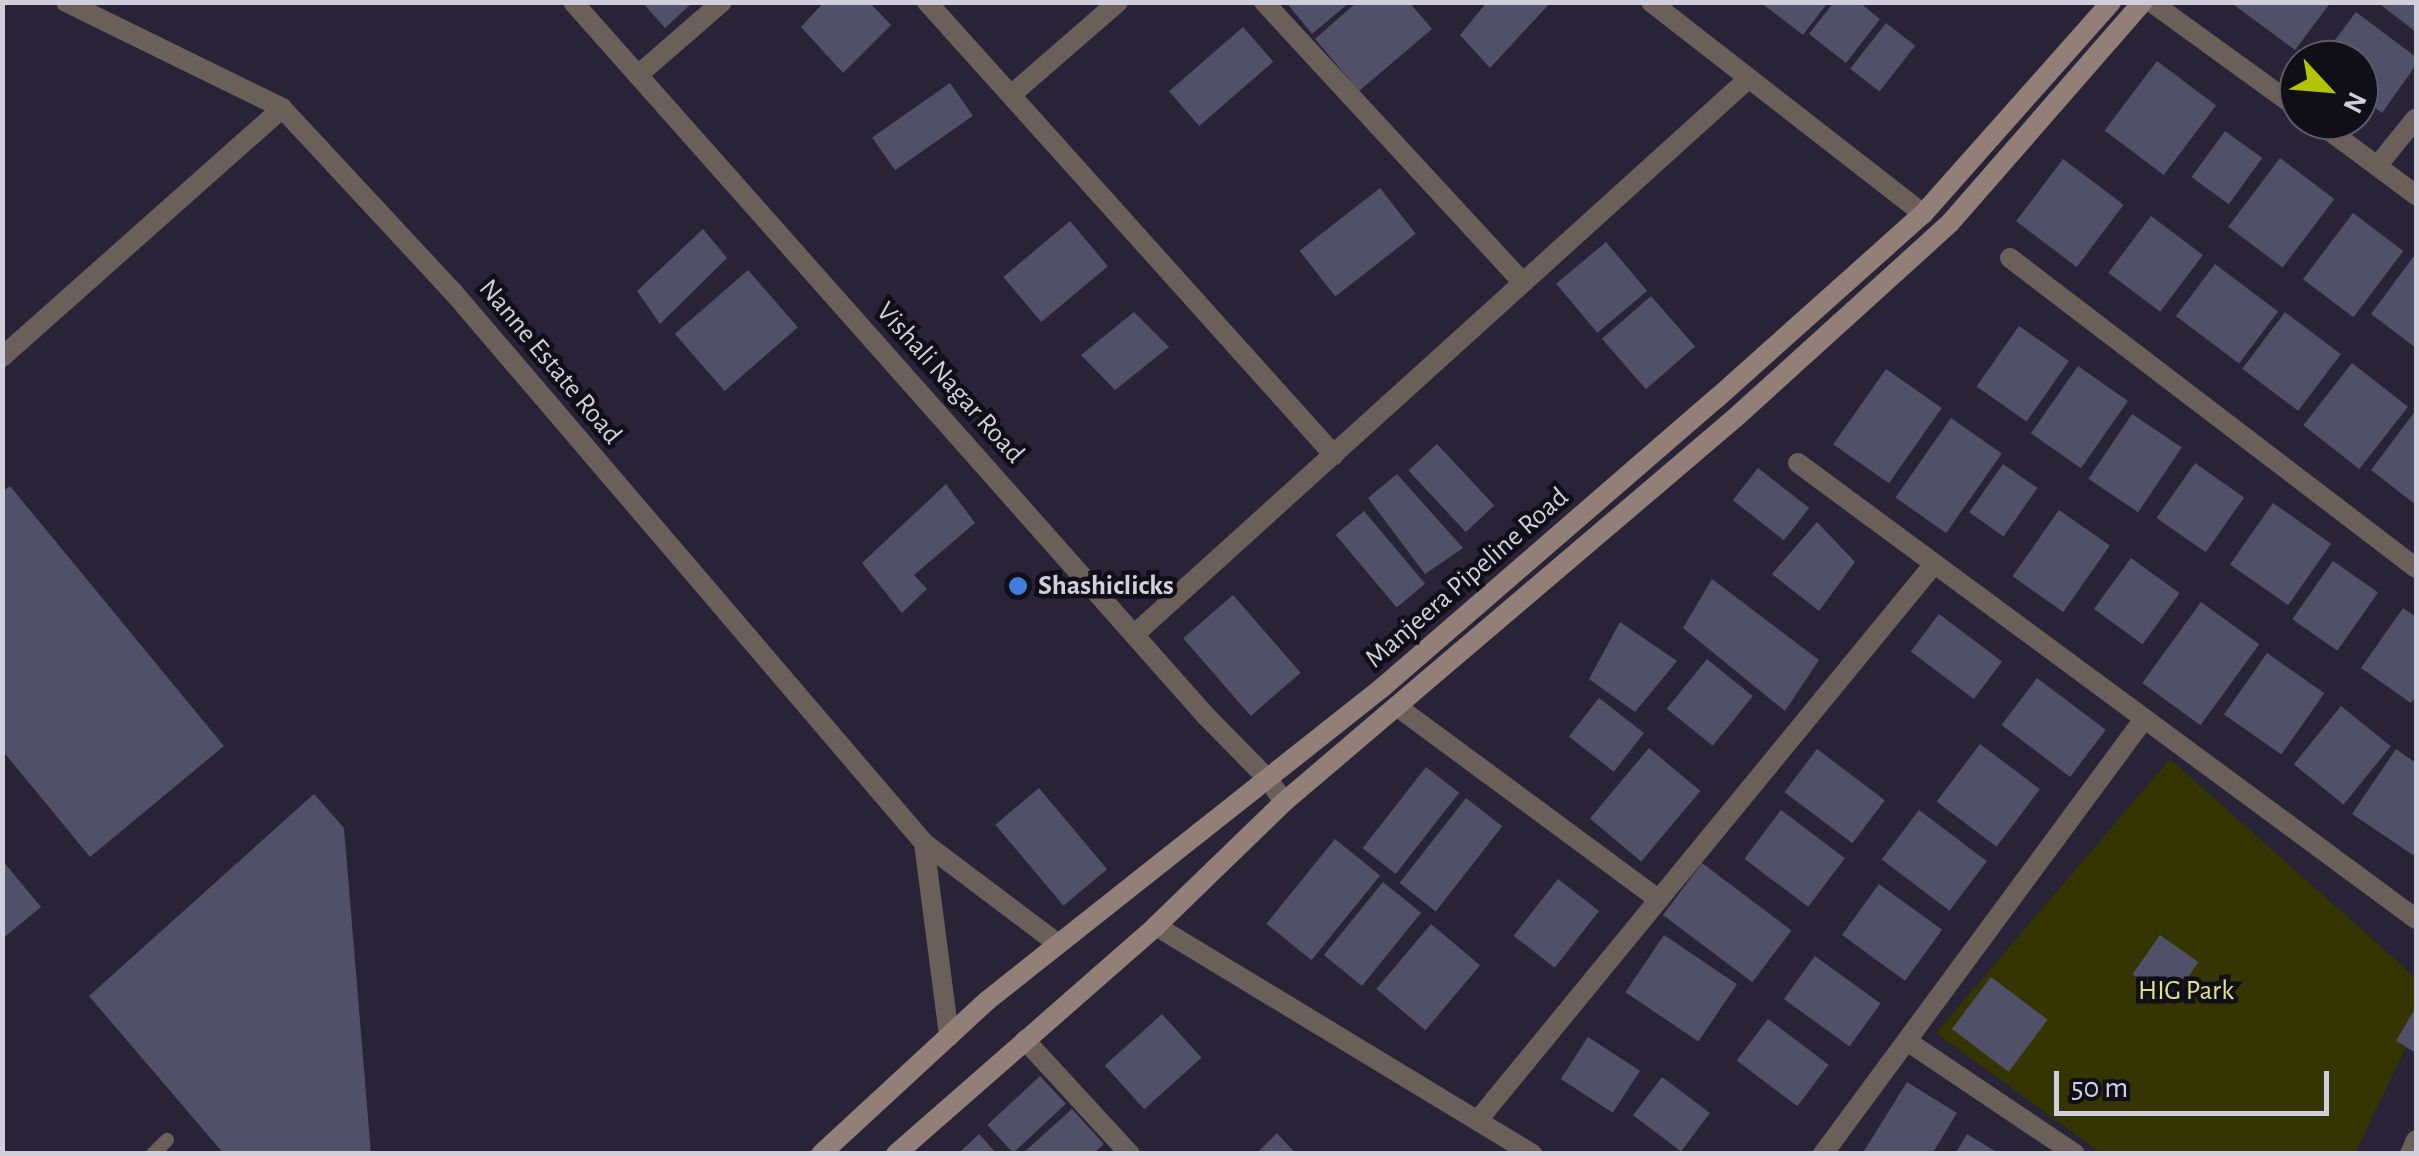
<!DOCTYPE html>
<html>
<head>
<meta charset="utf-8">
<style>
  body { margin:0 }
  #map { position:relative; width:2419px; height:1156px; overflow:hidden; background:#282337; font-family:"Alegreya Sans",sans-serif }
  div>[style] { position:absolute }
  .green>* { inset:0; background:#343501 }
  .building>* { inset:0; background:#505168; transform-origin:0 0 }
  .service>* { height:14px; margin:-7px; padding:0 7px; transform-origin:7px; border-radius:7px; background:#6b5f5a }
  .minor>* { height:20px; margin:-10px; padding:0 10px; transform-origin:10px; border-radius:10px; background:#6b5f5a }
  .tertiary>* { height:20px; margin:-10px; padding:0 10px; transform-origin:10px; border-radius:10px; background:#6b5f5a }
  .secondary>* { height:20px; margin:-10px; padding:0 10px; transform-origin:10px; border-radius:10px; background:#927f77 }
  .dots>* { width:28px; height:28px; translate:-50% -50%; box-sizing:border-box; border:5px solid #100e17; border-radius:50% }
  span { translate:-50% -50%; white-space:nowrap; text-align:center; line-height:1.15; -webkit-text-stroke:9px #100e17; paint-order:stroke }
  .street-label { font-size:28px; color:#d2cfdd }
  .poi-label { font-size:28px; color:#d2cfdd; font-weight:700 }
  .left { translate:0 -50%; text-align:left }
  .park-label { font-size:28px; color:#dfe283 }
  .frame { position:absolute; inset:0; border:5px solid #d2cfdd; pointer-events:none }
  .north { position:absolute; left:2279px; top:40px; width:100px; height:100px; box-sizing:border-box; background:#100e17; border:2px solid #5e5b66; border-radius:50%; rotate:116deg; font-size:28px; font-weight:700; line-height:40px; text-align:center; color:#d2cfdd }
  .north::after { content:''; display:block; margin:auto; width:35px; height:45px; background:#b1c500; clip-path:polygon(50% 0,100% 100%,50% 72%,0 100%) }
  .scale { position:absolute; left:2054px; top:1071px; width:275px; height:45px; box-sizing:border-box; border:5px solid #d2cfdd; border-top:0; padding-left:12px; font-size:30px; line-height:35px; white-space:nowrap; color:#d2cfdd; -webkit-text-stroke:8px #100e17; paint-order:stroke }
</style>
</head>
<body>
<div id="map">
  <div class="green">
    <i style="clip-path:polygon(2170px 759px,2416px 978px,2416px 1027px,2355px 1153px,2101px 1153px,1936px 1033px)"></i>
  </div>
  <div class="building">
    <i style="clip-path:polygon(642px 2px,693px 2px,665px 28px)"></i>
    <i style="clip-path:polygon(824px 2px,869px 2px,891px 25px,843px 73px,801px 27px)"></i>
    <i style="clip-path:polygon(1286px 2px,1350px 2px,1312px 34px)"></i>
    <i style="clip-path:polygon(1357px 2px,1409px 2px,1432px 29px,1359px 91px,1315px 39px)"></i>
    <i style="clip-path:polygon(1487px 2px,1551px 2px,1490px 68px,1460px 35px)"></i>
    <i style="clip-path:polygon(1760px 2px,1828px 2px,1803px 35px)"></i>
    <i style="clip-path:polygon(1834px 2px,1859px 2px,1880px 19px,1846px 63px,1809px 34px)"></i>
    <i style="clip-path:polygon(2230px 2px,2331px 2px,2295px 50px)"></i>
    <i style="clip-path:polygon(2377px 2px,2416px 2px,2416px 32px)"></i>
    <i style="clip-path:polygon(2356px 12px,2416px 57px,2416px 65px,2382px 113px,2359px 96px,2359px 60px,2320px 60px)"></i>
    <i style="left:1886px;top:23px;width:37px;height:58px;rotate:38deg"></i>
    <i style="left:1243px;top:27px;width:46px;height:98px;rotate:49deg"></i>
    <i style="left:2157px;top:61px;width:74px;height:87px;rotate:37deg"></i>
    <i style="left:950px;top:83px;width:40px;height:95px;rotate:55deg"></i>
    <i style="left:2225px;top:131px;width:46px;height:57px;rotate:36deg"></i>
    <i style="left:2280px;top:158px;width:68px;height:86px;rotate:37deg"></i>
    <i style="left:2063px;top:159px;width:76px;height:78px;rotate:37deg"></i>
    <i style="left:1380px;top:188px;width:58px;height:102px;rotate:52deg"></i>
    <i style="left:2353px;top:213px;width:63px;height:83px;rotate:37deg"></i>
    <i style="left:2151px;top:216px;width:65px;height:71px;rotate:37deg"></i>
    <i style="left:1070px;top:221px;width:59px;height:87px;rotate:50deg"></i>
    <i style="clip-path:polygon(703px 229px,727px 258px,660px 324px,637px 291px)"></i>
    <i style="left:1606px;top:242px;width:64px;height:65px;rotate:50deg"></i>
    <i style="clip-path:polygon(2414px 256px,2416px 258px,2416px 348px,2371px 314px)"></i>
    <i style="left:2215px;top:264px;width:79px;height:65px;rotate:37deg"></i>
    <i style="left:748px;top:270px;width:76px;height:97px;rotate:49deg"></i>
    <i style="left:1651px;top:296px;width:67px;height:65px;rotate:49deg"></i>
    <i style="clip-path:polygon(1134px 312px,1169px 347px,1115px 390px,1081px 355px)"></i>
    <i style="left:2285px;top:312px;width:70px;height:71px;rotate:37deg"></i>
    <i style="left:2019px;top:326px;width:61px;height:74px;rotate:35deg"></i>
    <i style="left:2352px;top:363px;width:71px;height:79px;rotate:38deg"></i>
    <i style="left:2078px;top:366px;width:61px;height:82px;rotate:35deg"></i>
    <i style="left:1886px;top:369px;width:68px;height:92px;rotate:35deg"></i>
    <i style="clip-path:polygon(2416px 410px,2416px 505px,2371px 470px)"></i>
    <i style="left:2132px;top:414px;width:60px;height:78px;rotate:34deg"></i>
    <i style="left:1951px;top:418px;width:62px;height:97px;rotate:35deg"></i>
    <i style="left:1437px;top:444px;width:84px;height:39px;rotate:47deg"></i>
    <i style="left:2195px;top:463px;width:60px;height:67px;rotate:35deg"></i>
    <i style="left:2003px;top:464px;width:42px;height:59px;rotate:35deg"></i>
    <i style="left:1758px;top:468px;width:65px;height:41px;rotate:38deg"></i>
    <i style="clip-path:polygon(1397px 474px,1463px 548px,1425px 574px,1368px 498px)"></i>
    <i style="clip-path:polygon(946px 484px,975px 523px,914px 575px,927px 589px,902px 613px,862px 563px)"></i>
    <i style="clip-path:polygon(10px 486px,224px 746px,90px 857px,2px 750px,2px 492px)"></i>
    <i style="left:2273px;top:503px;width:71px;height:75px;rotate:35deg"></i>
    <i style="left:2059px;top:510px;width:62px;height:81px;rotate:35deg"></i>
    <i style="left:1364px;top:511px;width:95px;height:37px;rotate:50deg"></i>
    <i style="clip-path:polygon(1817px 522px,1855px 562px,1819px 611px,1772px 574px)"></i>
    <i style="left:2131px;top:558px;width:60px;height:63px;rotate:36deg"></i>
    <i style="left:2333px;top:561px;width:55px;height:71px;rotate:35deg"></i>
    <i style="clip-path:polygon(1712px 579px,1819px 660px,1785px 711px,1683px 628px)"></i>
    <i style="left:1233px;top:595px;width:103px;height:66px;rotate:49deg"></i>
    <i style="left:2201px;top:602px;width:72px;height:100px;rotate:36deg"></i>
    <i style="clip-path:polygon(2403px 608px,2416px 617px,2416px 696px,2411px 703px,2361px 668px)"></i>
    <i style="left:1939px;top:614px;width:79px;height:47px;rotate:37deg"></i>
    <i style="clip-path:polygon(1620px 622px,1677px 661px,1635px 712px,1589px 679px)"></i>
    <i style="left:2267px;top:653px;width:70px;height:75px;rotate:35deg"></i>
    <i style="left:1707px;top:659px;width:59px;height:64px;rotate:39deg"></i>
    <i style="left:2037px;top:678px;width:86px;height:59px;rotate:37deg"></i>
    <i style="left:1599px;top:698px;width:57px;height:49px;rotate:38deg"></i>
    <i style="left:2341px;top:706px;width:64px;height:75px;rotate:39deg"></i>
    <i style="left:1980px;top:744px;width:75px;height:72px;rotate:37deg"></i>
    <i style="left:1649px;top:748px;width:67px;height:92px;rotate:40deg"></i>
    <i style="left:1817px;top:749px;width:85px;height:54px;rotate:37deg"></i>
    <i style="clip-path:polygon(2396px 749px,2416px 763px,2416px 857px,2352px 814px)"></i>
    <i style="left:1426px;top:767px;width:42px;height:103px;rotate:38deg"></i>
    <i style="left:1039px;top:788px;width:106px;height:57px;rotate:50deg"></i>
    <i style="clip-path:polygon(314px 794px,344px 828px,371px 1154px,224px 1154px,89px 996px)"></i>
    <i style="left:1466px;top:798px;width:46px;height:108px;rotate:38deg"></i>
    <i style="left:1781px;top:810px;width:80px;height:61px;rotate:37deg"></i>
    <i style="left:1919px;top:810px;width:85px;height:62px;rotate:37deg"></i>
    <i style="left:1335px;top:839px;width:58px;height:109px;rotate:39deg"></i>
    <i style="clip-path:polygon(2px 860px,41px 907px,2px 939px)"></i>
    <i style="left:1702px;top:863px;width:112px;height:65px;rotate:37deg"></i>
    <i style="left:1558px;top:879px;width:52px;height:72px;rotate:38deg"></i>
    <i style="left:1383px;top:882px;width:49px;height:94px;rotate:39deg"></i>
    <i style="left:1879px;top:884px;width:78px;height:63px;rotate:36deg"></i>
    <i style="left:1431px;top:924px;width:64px;height:85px;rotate:40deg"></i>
    <i style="left:1664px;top:935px;width:88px;height:69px;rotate:34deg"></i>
    <i style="left:2160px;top:935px;width:47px;height:48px;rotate:35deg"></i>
    <i style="left:1815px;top:956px;width:81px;height:53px;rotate:36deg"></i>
    <i style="left:1991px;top:977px;width:71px;height:65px;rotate:37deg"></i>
    <i style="clip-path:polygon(2416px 1007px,2416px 1053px,2396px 1041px)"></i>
    <i style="left:1162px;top:1014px;width:59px;height:77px;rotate:48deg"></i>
    <i style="left:1768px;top:1019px;width:76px;height:52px;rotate:37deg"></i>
    <i style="left:1588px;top:1037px;width:62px;height:50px;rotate:33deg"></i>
    <i style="left:1040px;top:1076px;width:38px;height:72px;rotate:47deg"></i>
    <i style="left:1662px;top:1077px;width:60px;height:48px;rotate:37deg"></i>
    <i style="clip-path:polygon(1907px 1082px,1957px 1113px,1932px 1154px,1868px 1154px,1864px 1151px)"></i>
    <i style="clip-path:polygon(1072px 1109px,1104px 1144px,1093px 1154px,1022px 1154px)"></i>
    <i style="clip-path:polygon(1277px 1133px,1296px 1154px,1256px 1154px)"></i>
    <i style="clip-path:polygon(979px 1134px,997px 1154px,958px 1154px)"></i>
    <i style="clip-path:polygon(1967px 1134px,2000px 1154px,1955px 1154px)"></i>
  </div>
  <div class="service">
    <i style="left:153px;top:1154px;width:20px;rotate:-45deg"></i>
  </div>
  <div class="minor">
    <i style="left:573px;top:2px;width:954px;rotate:48.44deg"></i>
    <i style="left:1206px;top:716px;width:88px;rotate:45.5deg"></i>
    <i style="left:1268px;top:779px;width:28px;rotate:55deg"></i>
    <i style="left:927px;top:2px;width:609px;rotate:48.06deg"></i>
    <i style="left:1264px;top:2px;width:382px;rotate:47.3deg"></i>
    <i style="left:1651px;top:2px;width:345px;rotate:37.9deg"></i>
    <i style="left:638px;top:75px;width:111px;rotate:-41deg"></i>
    <i style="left:1011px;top:95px;width:142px;rotate:-41deg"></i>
    <i style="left:2378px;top:165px;width:60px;rotate:-51deg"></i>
    <i style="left:2010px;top:258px;width:511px;rotate:37.36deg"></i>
    <i style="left:2px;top:357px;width:375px;rotate:-41.6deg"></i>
    <i style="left:1798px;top:463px;width:768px;rotate:36.42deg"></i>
    <i style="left:1136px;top:633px;width:826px;rotate:-42.15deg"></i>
    <i style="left:1399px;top:708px;width:323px;rotate:36.4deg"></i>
    <i style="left:1156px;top:926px;width:440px;rotate:31.2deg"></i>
    <i style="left:1907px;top:1041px;width:202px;rotate:33.9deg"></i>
    <i style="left:1478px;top:1120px;width:719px;rotate:-50.64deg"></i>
    <i style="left:1823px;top:1154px;width:541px;rotate:-53.58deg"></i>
    <i style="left:2410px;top:1154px;width:15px;rotate:-67deg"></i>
  </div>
  <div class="tertiary">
    <i style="left:66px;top:2px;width:241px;rotate:26.1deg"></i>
    <i style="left:282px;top:108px;width:253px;rotate:47.1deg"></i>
    <i style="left:454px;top:293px;width:723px;rotate:49.48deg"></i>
    <i style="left:924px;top:843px;width:168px;rotate:37deg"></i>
    <i style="left:2151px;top:2px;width:183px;rotate:35.9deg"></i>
    <i style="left:2315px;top:120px;width:126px;rotate:36.6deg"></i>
    <i style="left:924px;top:843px;width:195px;rotate:82.6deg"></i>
    <i style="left:1025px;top:1040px;width:155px;rotate:47.4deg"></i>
  </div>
  <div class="secondary">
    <i style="left:821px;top:1154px;width:227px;rotate:-42.7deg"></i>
    <i style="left:988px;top:1000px;width:504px;rotate:-38.39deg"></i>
    <i style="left:1383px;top:687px;width:442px;rotate:-40.9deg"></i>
    <i style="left:1717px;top:398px;width:276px;rotate:-41.8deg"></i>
    <i style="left:1923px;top:214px;width:283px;rotate:-48.4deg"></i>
    <i style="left:896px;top:1154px;width:346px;rotate:-41.2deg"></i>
    <i style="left:1156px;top:926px;width:178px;rotate:-44.1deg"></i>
    <i style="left:1284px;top:802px;width:592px;rotate:-40.41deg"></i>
    <i style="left:1735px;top:418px;width:290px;rotate:-42.2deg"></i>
    <i style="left:1950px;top:223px;width:293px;rotate:-48.9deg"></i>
  </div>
  <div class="dots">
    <i style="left:1018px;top:586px;background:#3f7fe0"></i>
  </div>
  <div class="street-label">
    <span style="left:550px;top:362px;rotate:50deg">Nanne Estate Road</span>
    <span style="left:950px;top:383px;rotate:48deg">Vishali Nagar Road</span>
    <span style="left:1467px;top:578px;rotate:-41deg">Manjeera Pipeline Road</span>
  </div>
  <div class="poi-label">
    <span class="left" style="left:1038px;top:586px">Shashiclicks</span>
  </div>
  <div class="park-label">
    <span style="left:2186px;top:991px">HIG Park</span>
  </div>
  <div class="frame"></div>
  <div class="north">N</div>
  <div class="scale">50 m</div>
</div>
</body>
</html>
